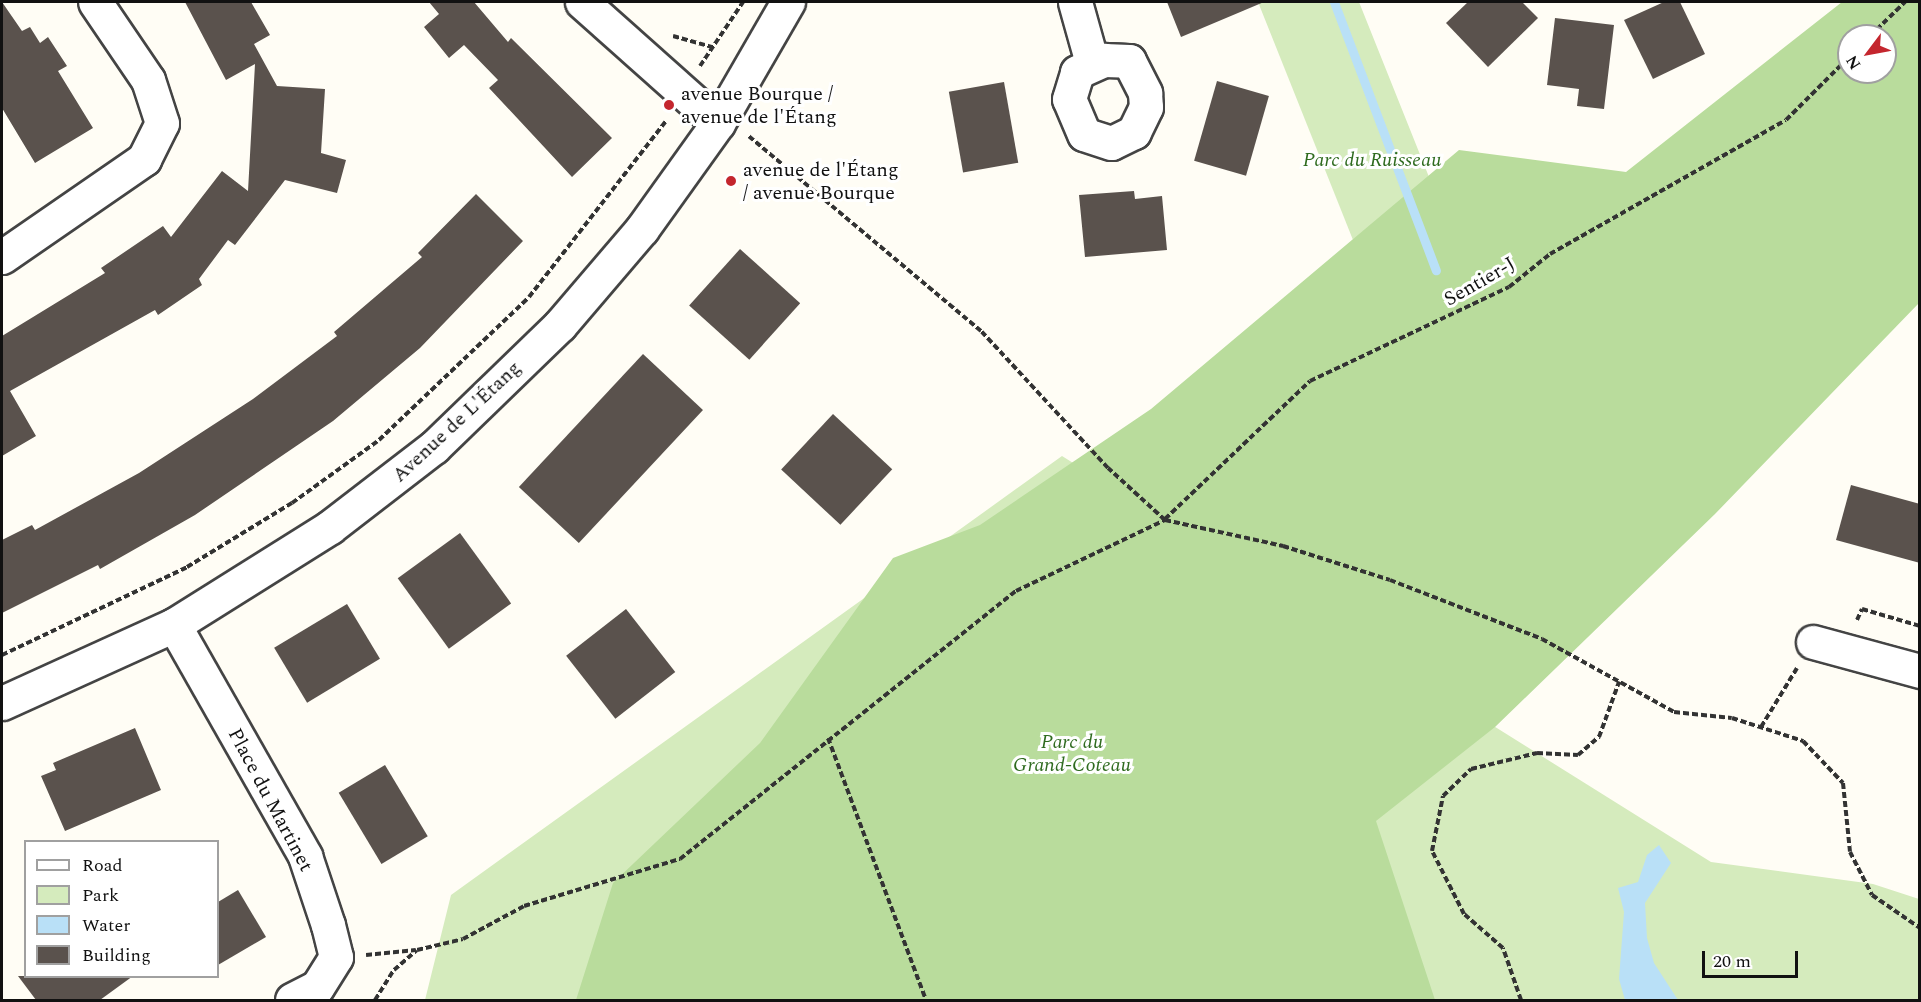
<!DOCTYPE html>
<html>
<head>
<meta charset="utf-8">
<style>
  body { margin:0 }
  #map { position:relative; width:1921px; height:1002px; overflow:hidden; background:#fffdf5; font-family:Spectral,serif }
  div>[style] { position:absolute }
  .green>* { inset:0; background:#d5ebbd }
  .forest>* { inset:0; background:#b9dc9c }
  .water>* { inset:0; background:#b9e0f7 }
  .stream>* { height:9px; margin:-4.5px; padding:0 4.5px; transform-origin:4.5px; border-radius:4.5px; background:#b9e0f7 }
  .building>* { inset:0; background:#5a524d; transform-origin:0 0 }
  .path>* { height:4px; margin-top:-2px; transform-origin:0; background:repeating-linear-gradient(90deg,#333 0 6px,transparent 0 9px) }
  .roads { filter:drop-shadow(2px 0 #444) drop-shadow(-2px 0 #444) drop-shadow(0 2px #444) drop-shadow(0 -2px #444) }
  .minor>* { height:33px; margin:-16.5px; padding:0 16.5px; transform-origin:16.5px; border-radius:16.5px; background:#fff }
  .dots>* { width:16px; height:16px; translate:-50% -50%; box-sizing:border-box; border:3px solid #fff; border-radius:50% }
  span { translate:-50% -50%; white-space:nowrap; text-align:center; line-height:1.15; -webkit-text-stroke:6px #fff; paint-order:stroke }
  .poi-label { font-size:20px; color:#111 }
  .left { translate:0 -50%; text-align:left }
  .park-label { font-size:20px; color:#2f6b1f; font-style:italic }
  .street-label { font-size:20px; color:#111 }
  .frame { position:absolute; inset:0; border:3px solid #111; pointer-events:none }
  .legend { position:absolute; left:24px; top:840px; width:195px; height:138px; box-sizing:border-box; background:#fff; border:2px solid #a0a0a0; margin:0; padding:8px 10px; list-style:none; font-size:18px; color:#111 }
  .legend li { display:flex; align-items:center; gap:12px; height:30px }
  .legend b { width:30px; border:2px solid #a0a0a0 }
  .north { position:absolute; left:1837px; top:24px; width:60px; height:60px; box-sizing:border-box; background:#fff; border:2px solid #a0a0a0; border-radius:50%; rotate:238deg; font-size:16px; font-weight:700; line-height:24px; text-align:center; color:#111 }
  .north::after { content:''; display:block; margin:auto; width:21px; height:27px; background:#c4262e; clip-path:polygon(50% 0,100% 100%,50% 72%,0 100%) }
  .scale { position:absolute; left:1702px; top:951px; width:96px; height:27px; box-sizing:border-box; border:3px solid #111; border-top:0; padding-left:8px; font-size:18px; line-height:21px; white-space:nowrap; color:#111; -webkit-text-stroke:4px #fff; paint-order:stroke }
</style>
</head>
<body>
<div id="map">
  <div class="green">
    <i style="clip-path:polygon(1258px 2px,1359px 2px,1429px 177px,1353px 240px)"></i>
    <i style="clip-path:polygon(1062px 456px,1711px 862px,1873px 884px,1919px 899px,1919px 1000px,425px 1000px,451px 895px)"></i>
  </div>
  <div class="forest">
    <i style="clip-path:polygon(evenodd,1842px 2px,1919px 2px,1919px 303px,1715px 514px,1495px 727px,1376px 821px,1435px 1000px,576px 1000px,613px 883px,760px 743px,893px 558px,980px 525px,1151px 409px,1459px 150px,1626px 172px,1842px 2px,1849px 36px,1885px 36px,1885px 72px,1849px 72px,1849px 36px)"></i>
  </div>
  <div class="water">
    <i style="clip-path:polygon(1659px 845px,1671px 863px,1645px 903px,1647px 938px,1654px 963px,1678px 1000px,1625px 1000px,1619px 979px,1624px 912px,1618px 888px,1638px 882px,1647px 855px)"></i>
  </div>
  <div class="stream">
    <i style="left:1334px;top:2px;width:287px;rotate:69.2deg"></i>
  </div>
  <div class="building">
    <i style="clip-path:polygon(2px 2px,22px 31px,30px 27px,40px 43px,48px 37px,67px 66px,58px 71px,93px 128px,35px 163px,2px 108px)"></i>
    <i style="clip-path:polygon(185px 2px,251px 2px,270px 35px,254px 44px,277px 86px,325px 89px,321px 153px,346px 160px,337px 193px,285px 180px,235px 245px,228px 240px,199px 279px,202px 285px,158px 315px,155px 310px,10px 391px,36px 436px,2px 456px,2px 336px,105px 273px,101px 268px,163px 226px,171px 237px,222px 171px,248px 191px,255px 64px,226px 80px)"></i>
    <i style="clip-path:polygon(429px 2px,474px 2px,508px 42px,511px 38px,612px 138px,572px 177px,489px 88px,498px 80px,464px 45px,449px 58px,424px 27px,439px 14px)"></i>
    <i style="clip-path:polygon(1167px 2px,1264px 2px,1181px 37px)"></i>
    <i style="clip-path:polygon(1468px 2px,1522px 2px,1538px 18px,1488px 67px,1446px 23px)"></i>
    <i style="clip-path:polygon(1664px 2px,1680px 2px,1705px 54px,1653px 79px,1624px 20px)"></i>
    <i style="clip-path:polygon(1555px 18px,1614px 25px,1604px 109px,1577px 106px,1579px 89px,1547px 85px)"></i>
    <i style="left:1217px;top:81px;width:54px;height:83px;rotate:16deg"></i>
    <i style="left:1004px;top:82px;width:82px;height:56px;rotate:80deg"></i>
    <i style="clip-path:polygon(1134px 191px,1135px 199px,1162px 196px,1167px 250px,1085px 257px,1079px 195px)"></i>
    <i style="clip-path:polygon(476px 194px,523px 241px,420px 348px,333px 421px,195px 515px,100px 569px,98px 565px,2px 613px,2px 540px,32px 525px,35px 530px,139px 473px,253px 399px,337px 336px,334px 332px,422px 257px,418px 253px)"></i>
    <i style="left:740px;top:249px;width:81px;height:76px;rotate:42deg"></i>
    <i style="left:643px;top:354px;width:82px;height:182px;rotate:43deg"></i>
    <i style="left:833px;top:414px;width:81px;height:76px;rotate:43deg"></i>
    <i style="clip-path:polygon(1851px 485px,1920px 504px,1920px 563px,1836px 540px)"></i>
    <i style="left:460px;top:533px;width:87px;height:77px;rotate:54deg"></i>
    <i style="left:347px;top:604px;width:64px;height:85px;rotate:59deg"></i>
    <i style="left:626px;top:609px;width:80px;height:76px;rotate:52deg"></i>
    <i style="clip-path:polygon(135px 728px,161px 790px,65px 831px,41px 776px,56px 770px,53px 763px)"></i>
    <i style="left:385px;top:765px;width:83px;height:54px;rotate:59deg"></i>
    <i style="clip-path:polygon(238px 890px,266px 937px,218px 965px,218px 902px)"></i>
    <i style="clip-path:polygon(18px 976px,133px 976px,100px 1000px,36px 1000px)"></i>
  </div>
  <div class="path">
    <i style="left:673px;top:36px;width:41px;rotate:15.8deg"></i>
    <i style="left:1870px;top:36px;width:49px;rotate:-44.2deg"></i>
    <i style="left:700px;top:66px;width:77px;rotate:-56.1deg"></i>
    <i style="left:1165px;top:519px;width:200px;rotate:-43.6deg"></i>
    <i style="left:1310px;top:381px;width:220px;rotate:-25.3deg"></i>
    <i style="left:1509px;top:287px;width:53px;rotate:-38.8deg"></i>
    <i style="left:1550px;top:254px;width:271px;rotate:-29.6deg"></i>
    <i style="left:1786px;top:120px;width:89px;rotate:-45deg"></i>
    <i style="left:1165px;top:520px;width:121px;rotate:12.4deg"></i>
    <i style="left:1283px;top:546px;width:112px;rotate:17.6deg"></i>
    <i style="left:1390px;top:580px;width:163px;rotate:21.2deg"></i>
    <i style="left:1542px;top:639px;width:151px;rotate:28.9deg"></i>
    <i style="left:1674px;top:712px;width:58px;rotate:5.9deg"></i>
    <i style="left:1732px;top:718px;width:75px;rotate:17.9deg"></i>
    <i style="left:1803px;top:741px;width:58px;rotate:46.4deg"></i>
    <i style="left:1843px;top:783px;width:69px;rotate:84.2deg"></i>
    <i style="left:1850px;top:852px;width:48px;rotate:62.9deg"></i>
    <i style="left:1872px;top:895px;width:58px;rotate:34.5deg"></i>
    <i style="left:1857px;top:620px;width:12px;rotate:-66deg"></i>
    <i style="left:1862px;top:609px;width:60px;rotate:16.3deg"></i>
    <i style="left:2px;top:655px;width:205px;rotate:-25.4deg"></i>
    <i style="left:187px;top:567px;width:123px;rotate:-31.4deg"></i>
    <i style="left:292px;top:503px;width:107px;rotate:-35.9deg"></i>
    <i style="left:379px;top:440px;width:207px;rotate:-43.6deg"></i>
    <i style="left:529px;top:297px;width:223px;rotate:-52.1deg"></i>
    <i style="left:1761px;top:727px;width:69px;rotate:-58.6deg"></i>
    <i style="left:828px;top:738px;width:280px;rotate:69.5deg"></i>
    <i style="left:366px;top:955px;width:50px;rotate:-5.7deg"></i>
    <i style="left:375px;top:1000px;width:36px;rotate:-58deg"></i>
    <i style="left:394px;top:970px;width:30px;rotate:-41deg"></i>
    <i style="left:417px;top:950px;width:47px;rotate:-13.4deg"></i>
    <i style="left:463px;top:939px;width:69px;rotate:-28.4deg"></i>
    <i style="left:524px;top:906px;width:163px;rotate:-16.8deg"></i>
    <i style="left:680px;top:859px;width:430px;rotate:-38.6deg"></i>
    <i style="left:1016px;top:591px;width:165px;rotate:-25.5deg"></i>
    <i style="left:1165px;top:520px;width:77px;rotate:-137.6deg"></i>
    <i style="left:1108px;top:468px;width:187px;rotate:-132.8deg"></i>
    <i style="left:981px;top:331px;width:303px;rotate:-140deg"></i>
    <i style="left:1521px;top:1000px;width:55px;rotate:-109.1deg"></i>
    <i style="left:1503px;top:948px;width:52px;rotate:-138.9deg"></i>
    <i style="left:1464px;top:914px;width:71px;rotate:-116.9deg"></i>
    <i style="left:1432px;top:851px;width:56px;rotate:-78.7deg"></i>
    <i style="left:1443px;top:796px;width:39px;rotate:-44deg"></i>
    <i style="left:1471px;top:769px;width:68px;rotate:-13.6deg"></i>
    <i style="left:1537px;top:753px;width:41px;rotate:2.8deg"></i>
    <i style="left:1578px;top:755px;width:28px;rotate:-41deg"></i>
    <i style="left:1599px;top:737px;width:59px;rotate:-70deg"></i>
  </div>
  <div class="roads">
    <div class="minor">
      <i style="left:582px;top:2px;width:182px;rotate:41.7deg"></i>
      <i style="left:1075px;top:2px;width:63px;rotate:74.4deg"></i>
      <i style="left:1104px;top:60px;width:25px;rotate:2deg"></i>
      <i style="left:1129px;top:61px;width:36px;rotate:63deg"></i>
      <i style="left:1145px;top:93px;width:14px;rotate:86deg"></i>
      <i style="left:1146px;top:107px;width:28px;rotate:116deg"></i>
      <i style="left:1134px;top:132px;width:25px;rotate:154deg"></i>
      <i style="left:1111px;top:143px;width:28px;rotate:-162deg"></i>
      <i style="left:1084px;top:134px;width:38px;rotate:-113deg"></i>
      <i style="left:1069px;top:99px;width:28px;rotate:-73deg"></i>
      <i style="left:1077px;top:72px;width:30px;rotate:-24deg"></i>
      <i style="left:2px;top:257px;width:173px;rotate:-34.6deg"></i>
      <i style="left:144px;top:159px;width:40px;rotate:-63.4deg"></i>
      <i style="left:162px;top:123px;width:45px;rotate:-108deg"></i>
      <i style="left:148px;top:80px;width:94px;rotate:-124.2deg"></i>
      <i style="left:174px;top:625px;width:266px;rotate:60.4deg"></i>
      <i style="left:305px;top:856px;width:73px;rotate:71.6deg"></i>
      <i style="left:328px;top:925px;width:33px;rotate:76deg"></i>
      <i style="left:336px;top:957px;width:36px;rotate:122deg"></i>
      <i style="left:317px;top:987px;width:28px;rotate:153deg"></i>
      <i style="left:1813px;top:642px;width:111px;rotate:15.2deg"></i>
      <i style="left:2px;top:703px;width:189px;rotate:-24.4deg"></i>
      <i style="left:174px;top:625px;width:184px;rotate:-32.1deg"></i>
      <i style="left:330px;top:527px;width:131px;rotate:-37.6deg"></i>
      <i style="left:434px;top:447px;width:175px;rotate:-44.1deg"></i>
      <i style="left:560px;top:325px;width:126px;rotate:-49.5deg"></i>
      <i style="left:642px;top:229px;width:130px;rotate:-54.4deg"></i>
      <i style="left:718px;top:123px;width:140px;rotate:-60deg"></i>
    </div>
  </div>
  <div class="dots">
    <i style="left:669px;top:105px;background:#c4262e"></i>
    <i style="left:731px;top:181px;background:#c4262e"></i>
  </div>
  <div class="poi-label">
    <span class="left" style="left:681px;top:106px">avenue Bourque /<br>avenue de l'Étang</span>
    <span class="left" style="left:743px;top:182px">avenue de l'Étang<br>/ avenue Bourque</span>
  </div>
  <div class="park-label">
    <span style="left:1372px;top:160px">Parc du Ruisseau</span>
    <span style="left:1072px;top:754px">Parc du<br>Grand-Coteau</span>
  </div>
  <div class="street-label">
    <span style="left:1480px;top:282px;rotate:-30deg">Sentier-J</span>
    <span style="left:457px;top:422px;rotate:-43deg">Avenue de L'Étang</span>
    <span style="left:270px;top:800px;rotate:62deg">Place du Martinet</span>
  </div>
  <div class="frame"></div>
  <ul class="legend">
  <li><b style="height:8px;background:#fff"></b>Road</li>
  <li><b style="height:16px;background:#d5ebbd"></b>Park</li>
  <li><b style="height:16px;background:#b9e0f7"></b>Water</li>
  <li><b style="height:16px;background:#5a524d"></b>Building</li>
  </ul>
  <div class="north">N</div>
  <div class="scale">20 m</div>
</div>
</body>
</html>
